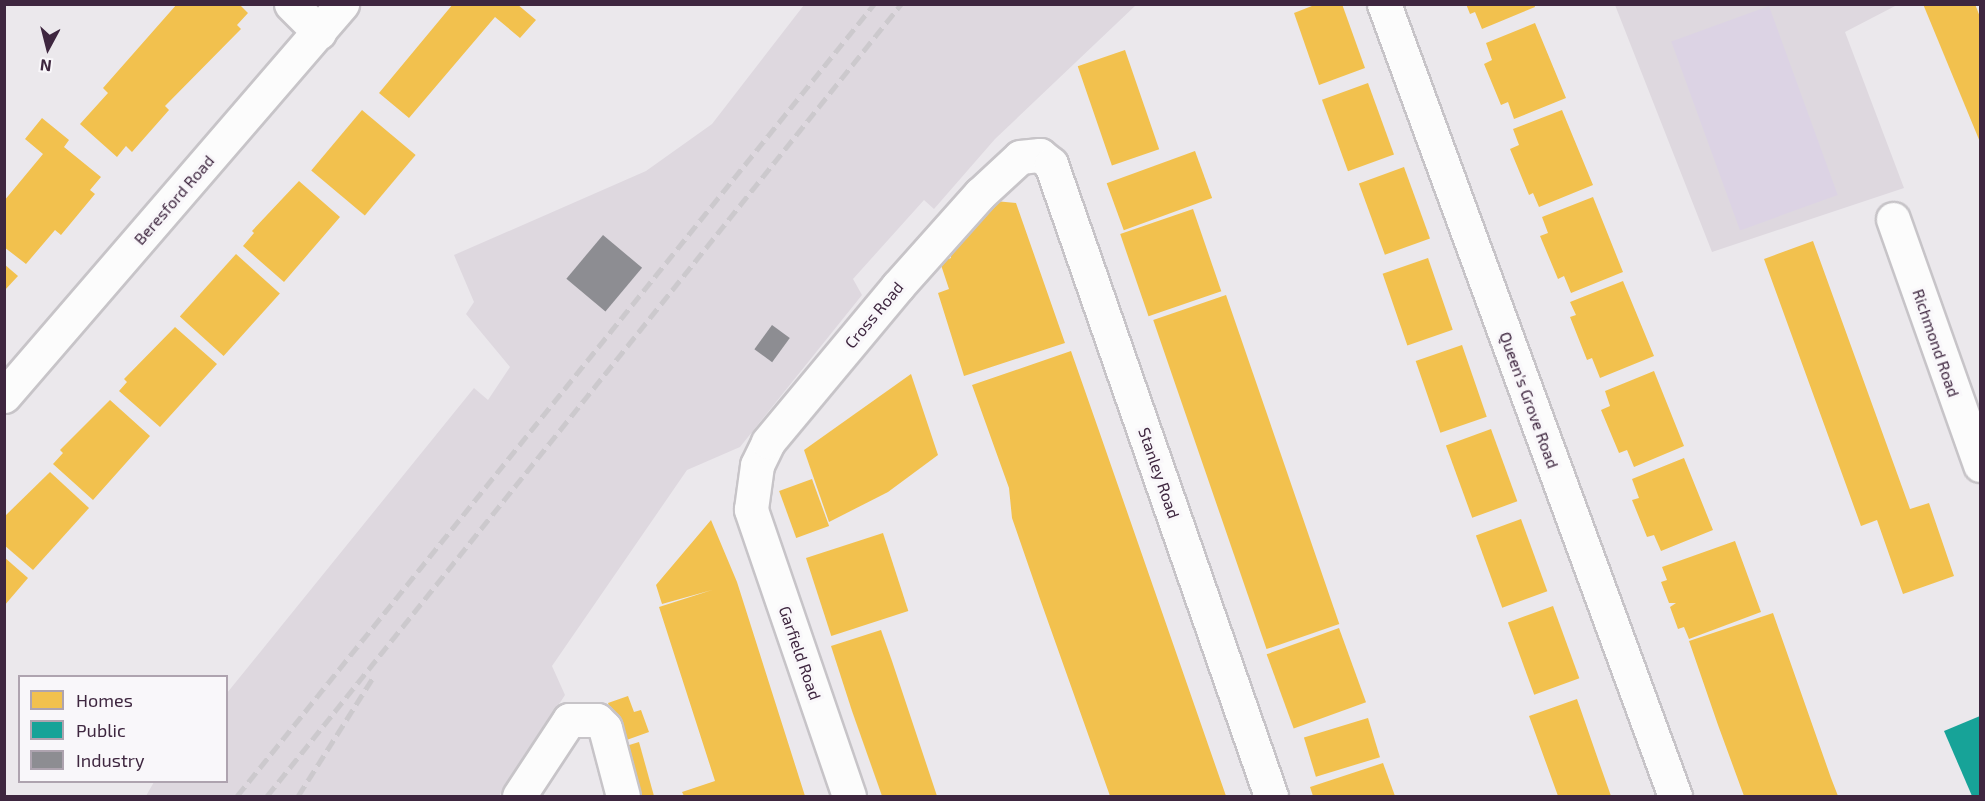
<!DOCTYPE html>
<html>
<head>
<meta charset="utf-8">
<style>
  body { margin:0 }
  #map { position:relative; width:1985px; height:801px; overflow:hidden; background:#ebe8ec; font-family:"Exo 2",sans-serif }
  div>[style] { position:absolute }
  .built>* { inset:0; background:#ded8df }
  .green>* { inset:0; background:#dcd3e4; transform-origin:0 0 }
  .homes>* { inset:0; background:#f2c14e; transform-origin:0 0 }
  .public>* { inset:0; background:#17a398 }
  .industry>* { inset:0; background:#8d8d92; transform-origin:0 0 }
  .roads { filter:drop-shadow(2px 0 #c7c4c8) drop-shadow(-2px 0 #c7c4c8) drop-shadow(0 2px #c7c4c8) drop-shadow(0 -2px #c7c4c8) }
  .minor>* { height:33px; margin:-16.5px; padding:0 16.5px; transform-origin:16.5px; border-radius:16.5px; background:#fcfcfc }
  .rail>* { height:4.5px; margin-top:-2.25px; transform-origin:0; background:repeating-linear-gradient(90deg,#ccc9cd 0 12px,transparent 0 18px) }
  span { translate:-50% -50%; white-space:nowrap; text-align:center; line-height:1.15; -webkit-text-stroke:6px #f9f7fa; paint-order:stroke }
  .street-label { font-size:16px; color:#3e263f }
  .frame { position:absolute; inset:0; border:6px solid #3e263f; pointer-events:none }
  .legend { position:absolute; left:18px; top:675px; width:210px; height:108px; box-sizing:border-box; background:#f9f7fa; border:2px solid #aea3af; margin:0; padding:8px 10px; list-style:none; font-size:18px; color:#3e263f }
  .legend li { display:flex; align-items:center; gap:12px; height:30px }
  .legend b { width:30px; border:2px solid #aea3af }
  .north { position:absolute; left:18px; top:18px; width:60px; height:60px; -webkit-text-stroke:4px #f9f7fa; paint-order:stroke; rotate:187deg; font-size:16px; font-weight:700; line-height:24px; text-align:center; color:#3e263f }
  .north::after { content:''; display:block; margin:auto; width:21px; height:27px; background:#3e263f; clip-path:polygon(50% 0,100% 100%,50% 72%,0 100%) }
</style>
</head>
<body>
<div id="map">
  <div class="built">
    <i style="clip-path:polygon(804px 5px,1136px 5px,995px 139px,934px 209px,924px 200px,853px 279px,862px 295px,740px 447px,687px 470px,552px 666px,565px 695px,499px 796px,146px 796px,154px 782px,226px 782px,227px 693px,474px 388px,488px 400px,510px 367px,466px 314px,474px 302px,454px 255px,646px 171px,712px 124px)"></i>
    <i style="clip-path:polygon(1615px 5px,1897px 5px,1845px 32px,1904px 188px,1712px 252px)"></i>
  </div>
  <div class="green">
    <i style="left:1769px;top:6px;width:201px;height:104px;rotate:70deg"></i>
  </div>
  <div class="homes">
    <i style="clip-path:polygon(177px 4px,239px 4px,248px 13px,237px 25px,241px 29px,165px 106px,169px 110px,132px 152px,126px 146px,117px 157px,80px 124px,108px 93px,103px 88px)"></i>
    <i style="clip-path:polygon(453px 4px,517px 4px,536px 20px,520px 38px,495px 17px,409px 118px,379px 93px)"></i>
    <i style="clip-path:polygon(1317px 4px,1342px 4px,1365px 68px,1319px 85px,1294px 13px)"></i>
    <i style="clip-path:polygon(1466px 4px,1534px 4px,1535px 7px,1482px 29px,1475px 12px,1470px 14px)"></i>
    <i style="clip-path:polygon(1923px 4px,1975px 4px,1980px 17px,1980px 142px)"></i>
    <i style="clip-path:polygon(1535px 23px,1566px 98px,1514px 119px,1508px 102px,1501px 105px,1484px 64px,1492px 60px,1486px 43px)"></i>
    <i style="left:1125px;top:50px;width:105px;height:50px;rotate:71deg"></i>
    <i style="left:1368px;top:83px;width:76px;height:49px;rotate:70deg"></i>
    <i style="left:362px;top:110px;width:70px;height:79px;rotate:40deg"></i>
    <i style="clip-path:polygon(1562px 110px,1593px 185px,1539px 207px,1533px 193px,1529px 195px,1510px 149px,1519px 145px,1513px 129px)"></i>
    <i style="clip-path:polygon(42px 118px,69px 140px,64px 147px,101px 177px,90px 190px,95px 194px,61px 235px,55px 230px,26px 264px,4px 247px,4px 201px,43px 154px,25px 139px)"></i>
    <i style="left:1195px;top:151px;width:50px;height:94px;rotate:70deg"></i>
    <i style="left:1404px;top:167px;width:76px;height:48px;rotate:70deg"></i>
    <i style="clip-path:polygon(299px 181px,340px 217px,284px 282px,243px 246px,254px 233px,252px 231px)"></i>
    <i style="clip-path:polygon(1593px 197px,1623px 272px,1571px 293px,1564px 276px,1558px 279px,1540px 236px,1548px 233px,1542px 217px)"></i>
    <i style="clip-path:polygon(995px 201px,1016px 203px,1065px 343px,964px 376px,938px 293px,949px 289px,940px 262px,951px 258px,951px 250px)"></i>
    <i style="left:1193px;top:209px;width:87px;height:77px;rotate:71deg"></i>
    <i style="clip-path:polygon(1813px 241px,1910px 509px,1929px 503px,1954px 576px,1903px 594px,1877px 520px,1861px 526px,1764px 259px)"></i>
    <i style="left:236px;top:254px;width:59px;height:84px;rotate:42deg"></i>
    <i style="left:1428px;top:258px;width:76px;height:48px;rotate:71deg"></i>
    <i style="clip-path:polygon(4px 264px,18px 276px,4px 291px)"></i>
    <i style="clip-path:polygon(1623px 281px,1654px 356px,1600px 378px,1592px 358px,1587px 360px,1570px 317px,1576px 315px,1570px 302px)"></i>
    <i style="left:1226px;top:295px;width:348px;height:77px;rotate:71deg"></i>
    <i style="clip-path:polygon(175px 327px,217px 364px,160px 427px,119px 391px,127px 382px,124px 379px)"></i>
    <i style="left:1462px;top:345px;width:76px;height:49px;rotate:71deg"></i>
    <i style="clip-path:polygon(1071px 351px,1098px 428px,1226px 796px,1110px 796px,1040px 599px,1012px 518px,1009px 488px,972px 385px)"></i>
    <i style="clip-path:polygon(1654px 371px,1684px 446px,1634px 467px,1627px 450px,1619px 453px,1601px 410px,1610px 406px,1605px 391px)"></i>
    <i style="clip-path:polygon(911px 374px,938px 455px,888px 492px,829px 522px,804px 450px)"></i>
    <i style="clip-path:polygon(110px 400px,150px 436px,93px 500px,53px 464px,63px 453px,60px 450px)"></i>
    <i style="left:1491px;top:429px;width:77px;height:48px;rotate:70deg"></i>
    <i style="clip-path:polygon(1684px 458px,1713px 530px,1661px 551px,1654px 535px,1647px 537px,1632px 500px,1639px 498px,1632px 479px)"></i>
    <i style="clip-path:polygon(50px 472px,89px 508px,33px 570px,4px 545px,4px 517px)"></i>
    <i style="left:812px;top:479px;width:50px;height:35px;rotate:70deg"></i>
    <i style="left:1521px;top:519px;width:77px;height:48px;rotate:70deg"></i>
    <i style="clip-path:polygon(711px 520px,737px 582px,805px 796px,684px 796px,682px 792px,715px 781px,659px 607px,712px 590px,662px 604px,656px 585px)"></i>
    <i style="left:883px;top:533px;width:82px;height:81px;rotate:72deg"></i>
    <i style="clip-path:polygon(1735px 541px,1761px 612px,1689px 639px,1684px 627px,1678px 629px,1670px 607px,1676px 603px,1669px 603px,1661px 582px,1667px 580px,1662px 567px)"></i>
    <i style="clip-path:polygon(4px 557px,28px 578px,4px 606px)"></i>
    <i style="left:1553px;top:606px;width:77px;height:48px;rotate:70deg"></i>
    <i style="clip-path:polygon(1773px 613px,1831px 778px,1838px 796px,1744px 796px,1718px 725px,1689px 641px)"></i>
    <i style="left:1339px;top:628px;width:79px;height:77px;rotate:70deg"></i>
    <i style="clip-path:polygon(881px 630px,892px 661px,937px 796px,882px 796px,852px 711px,831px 646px)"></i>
    <i style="clip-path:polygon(628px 696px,634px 712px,641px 710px,649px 732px,621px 742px,608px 703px)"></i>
    <i style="clip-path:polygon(1577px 699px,1600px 765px,1611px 796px,1558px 796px,1529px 716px)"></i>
    <i style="left:1368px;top:718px;width:41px;height:67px;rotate:73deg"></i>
    <i style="clip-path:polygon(639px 742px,654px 796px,627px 796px,613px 750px)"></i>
    <i style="clip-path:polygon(1383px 763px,1395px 796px,1313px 796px,1310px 787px)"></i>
  </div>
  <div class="public">
    <i style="clip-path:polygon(1980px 716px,1980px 796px,1972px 796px,1944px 731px)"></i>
  </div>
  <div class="industry">
    <i style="left:603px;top:235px;width:51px;height:57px;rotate:40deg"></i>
    <i style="left:772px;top:325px;width:22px;height:30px;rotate:36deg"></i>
  </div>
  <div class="roads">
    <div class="minor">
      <i style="left:291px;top:4px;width:40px;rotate:45deg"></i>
      <i style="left:1384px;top:4px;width:844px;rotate:69.83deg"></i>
      <i style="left:1893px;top:219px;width:261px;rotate:70.5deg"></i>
      <i style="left:4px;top:396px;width:518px;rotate:-49.23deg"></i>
      <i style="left:519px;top:796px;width:91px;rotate:-56.7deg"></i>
      <i style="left:569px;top:720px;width:28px"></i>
      <i style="left:597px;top:720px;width:11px;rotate:45deg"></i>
      <i style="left:605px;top:728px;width:70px;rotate:75.2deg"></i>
      <i style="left:849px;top:796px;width:303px;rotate:-108.9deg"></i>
      <i style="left:751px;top:509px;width:44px;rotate:-82.2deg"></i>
      <i style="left:757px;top:465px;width:25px;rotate:-64deg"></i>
      <i style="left:768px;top:442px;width:202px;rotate:-50.2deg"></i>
      <i style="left:897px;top:287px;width:125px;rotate:-48.3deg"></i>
      <i style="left:980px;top:194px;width:54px;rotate:-42.8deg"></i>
      <i style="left:1020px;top:157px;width:20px;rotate:-6deg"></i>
      <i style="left:1040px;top:155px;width:14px;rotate:39deg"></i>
      <i style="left:1051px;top:164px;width:669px;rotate:70.81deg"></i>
    </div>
  </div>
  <div class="rail">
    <i style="left:237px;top:796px;width:1016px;rotate:-51.19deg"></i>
    <i style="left:267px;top:796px;width:1015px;rotate:-51.32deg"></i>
    <i style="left:298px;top:796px;width:142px;rotate:-57.7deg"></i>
  </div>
  <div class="street-label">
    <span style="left:174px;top:200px;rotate:-49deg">Beresford Road</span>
    <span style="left:874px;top:315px;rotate:-50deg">Cross Road</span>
    <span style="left:1936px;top:343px;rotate:71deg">Richmond Road</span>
    <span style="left:1529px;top:400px;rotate:70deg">Queen's Grove Road</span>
    <span style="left:1159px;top:473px;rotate:71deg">Stanley Road</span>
    <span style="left:800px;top:653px;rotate:71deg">Garfield Road</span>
  </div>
  <div class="frame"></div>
  <ul class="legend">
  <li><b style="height:16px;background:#f2c14e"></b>Homes</li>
  <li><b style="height:16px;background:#17a398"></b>Public</li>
  <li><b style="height:16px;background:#8d8d92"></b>Industry</li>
  </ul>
  <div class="north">N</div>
</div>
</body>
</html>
